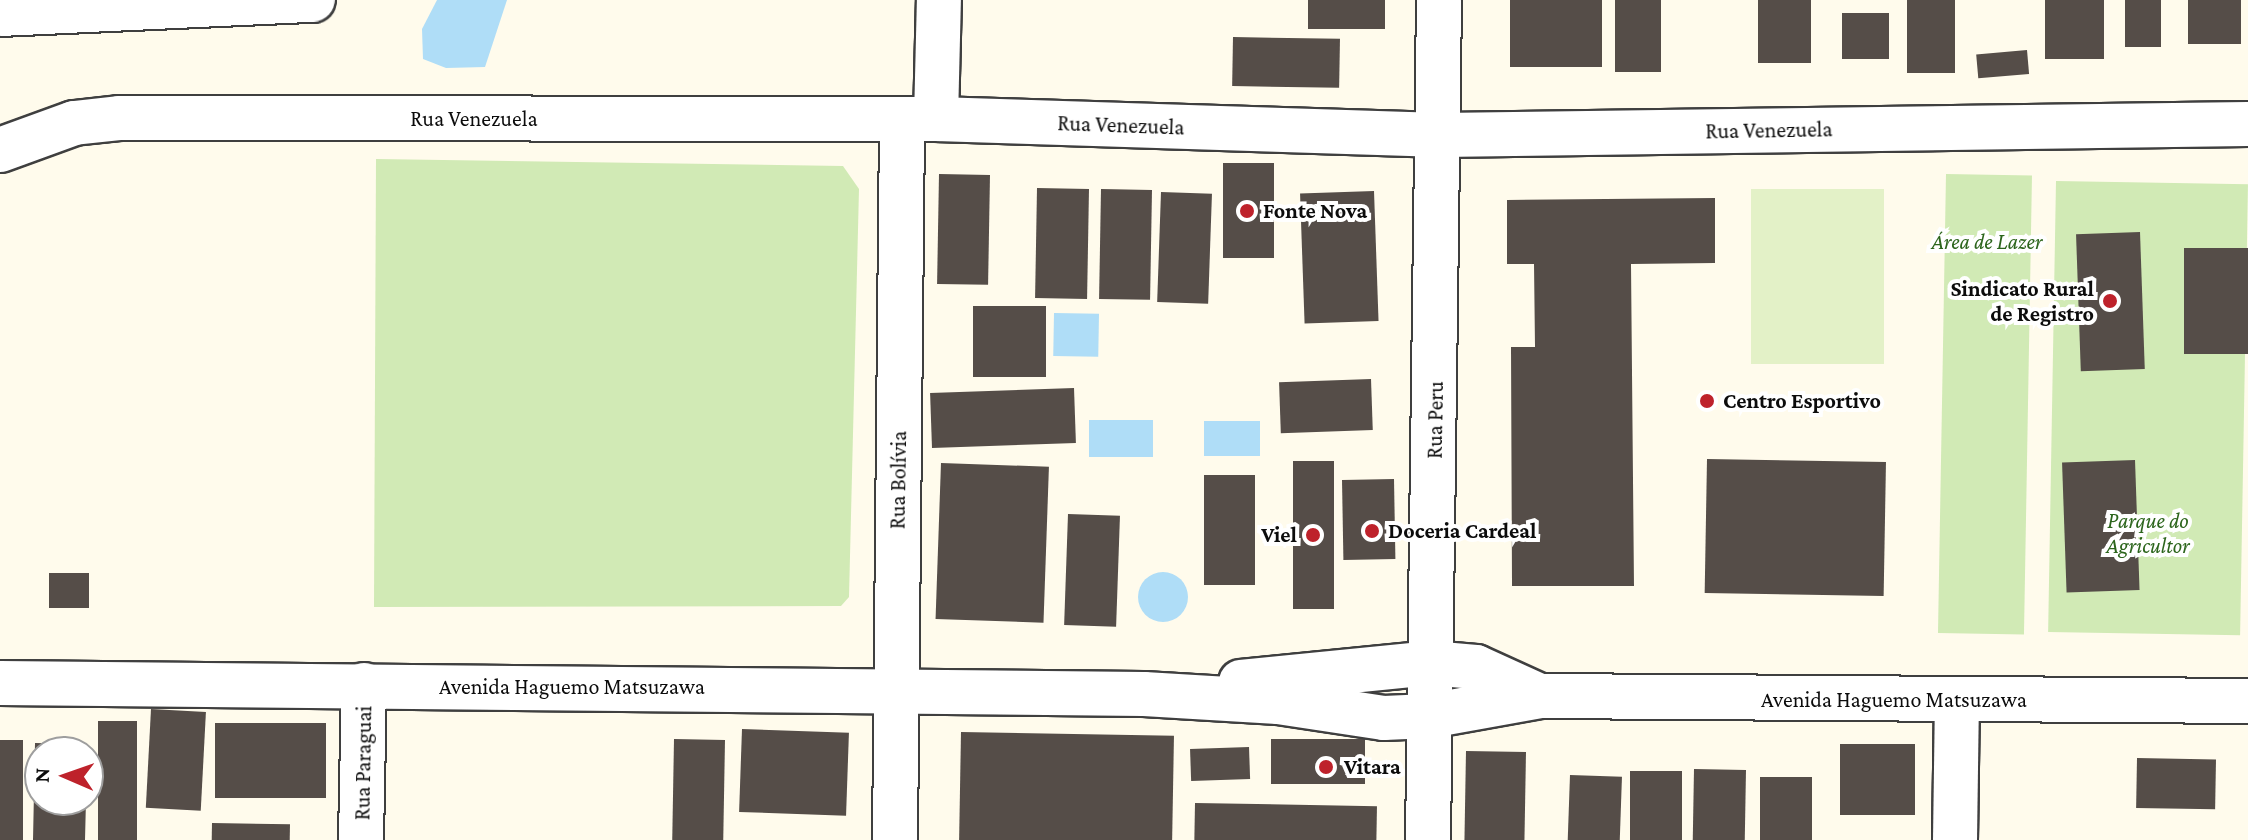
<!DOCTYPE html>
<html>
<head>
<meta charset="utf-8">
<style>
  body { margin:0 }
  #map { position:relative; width:2248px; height:840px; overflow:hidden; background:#fffbec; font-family:"Crimson Pro",serif }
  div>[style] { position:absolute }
  .green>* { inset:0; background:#d1eab5; transform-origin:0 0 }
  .pitch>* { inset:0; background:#e3f1c7; transform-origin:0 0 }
  .water>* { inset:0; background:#afddf7; transform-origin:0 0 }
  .round { border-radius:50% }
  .building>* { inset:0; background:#554d48; transform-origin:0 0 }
  .roads { filter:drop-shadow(2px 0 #3f3f3f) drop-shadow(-2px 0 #3f3f3f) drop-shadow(0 2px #3f3f3f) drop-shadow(0 -2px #3f3f3f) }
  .minor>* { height:44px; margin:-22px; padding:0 22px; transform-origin:22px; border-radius:22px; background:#fff }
  .dots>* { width:22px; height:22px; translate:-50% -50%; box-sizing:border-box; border:4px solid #fff; border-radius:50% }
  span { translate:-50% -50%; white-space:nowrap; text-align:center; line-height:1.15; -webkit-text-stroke:8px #fff; paint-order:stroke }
  .street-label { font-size:22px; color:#0c0c0c }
  .poi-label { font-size:22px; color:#0c0c0c; font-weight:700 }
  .left { translate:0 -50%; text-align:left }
  .right { translate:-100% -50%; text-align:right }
  .park-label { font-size:22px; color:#2c651c; font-style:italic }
  .north { position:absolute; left:24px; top:736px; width:80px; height:80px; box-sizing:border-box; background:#fff; border:2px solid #9e9e9e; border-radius:50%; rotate:272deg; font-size:22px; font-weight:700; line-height:32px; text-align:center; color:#0c0c0c }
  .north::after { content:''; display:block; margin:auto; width:28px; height:36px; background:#be222b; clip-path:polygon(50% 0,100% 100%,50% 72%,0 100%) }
</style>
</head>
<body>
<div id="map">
  <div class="green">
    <i style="clip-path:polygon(376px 159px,843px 166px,859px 189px,849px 597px,841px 606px,374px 607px)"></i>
    <i style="left:1946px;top:174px;width:86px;height:459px;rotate:1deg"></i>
    <i style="left:2056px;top:181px;width:192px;height:451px;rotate:1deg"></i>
  </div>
  <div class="pitch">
    <i style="left:1884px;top:189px;width:175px;height:133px;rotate:90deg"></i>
  </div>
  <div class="water">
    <i style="clip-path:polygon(437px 0,507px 0,485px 67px,446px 68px,423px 59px,422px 29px)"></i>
    <i style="left:1054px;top:313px;width:45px;height:43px;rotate:1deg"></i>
    <i style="left:1153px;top:420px;width:37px;height:64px;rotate:90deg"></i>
    <i style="left:1260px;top:421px;width:35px;height:56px;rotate:90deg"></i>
    <i class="round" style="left:1138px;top:572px;width:50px;height:50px"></i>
  </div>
  <div class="building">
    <i style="left:1308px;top:0;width:77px;height:29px"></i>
    <i style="left:1510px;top:0;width:92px;height:67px"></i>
    <i style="left:1615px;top:0;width:46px;height:72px"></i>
    <i style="left:1758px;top:0;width:53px;height:63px"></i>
    <i style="left:1907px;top:0;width:48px;height:73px"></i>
    <i style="left:2045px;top:0;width:59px;height:59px"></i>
    <i style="left:2125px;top:0;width:36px;height:47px"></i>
    <i style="left:2188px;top:0;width:53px;height:44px"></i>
    <i style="left:1842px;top:13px;width:47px;height:46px"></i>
    <i style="left:1233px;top:37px;width:107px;height:49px;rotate:1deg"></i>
    <i style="left:2027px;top:50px;width:24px;height:51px;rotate:85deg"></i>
    <i style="left:1223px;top:163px;width:51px;height:95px"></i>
    <i style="left:939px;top:174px;width:51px;height:110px;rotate:1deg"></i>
    <i style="left:1037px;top:188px;width:52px;height:110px;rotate:1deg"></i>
    <i style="left:1101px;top:189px;width:51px;height:110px;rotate:1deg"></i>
    <i style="left:1374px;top:191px;width:130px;height:74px;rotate:88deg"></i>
    <i style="left:1161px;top:192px;width:51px;height:110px;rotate:2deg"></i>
    <i style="clip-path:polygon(1715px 198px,1715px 263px,1631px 264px,1634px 586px,1512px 586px,1511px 347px,1535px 347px,1534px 264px,1507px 264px,1507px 200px)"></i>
    <i style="left:2140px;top:232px;width:137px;height:64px;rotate:88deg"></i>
    <i style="left:2184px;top:248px;width:64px;height:106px"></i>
    <i style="left:973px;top:306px;width:73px;height:71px"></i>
    <i style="left:1371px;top:379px;width:51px;height:92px;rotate:88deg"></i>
    <i style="left:1074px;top:388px;width:55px;height:144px;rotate:88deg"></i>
    <i style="left:1707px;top:459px;width:179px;height:134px;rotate:1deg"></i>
    <i style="left:2135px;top:460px;width:130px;height:73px;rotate:88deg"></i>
    <i style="left:1293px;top:461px;width:41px;height:148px"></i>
    <i style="left:941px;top:463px;width:108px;height:156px;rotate:2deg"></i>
    <i style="left:1204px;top:475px;width:51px;height:110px"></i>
    <i style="left:1394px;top:479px;width:80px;height:52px;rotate:89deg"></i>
    <i style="left:1068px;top:514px;width:52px;height:111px;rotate:2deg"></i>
    <i style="left:49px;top:573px;width:40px;height:35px"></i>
    <i style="left:151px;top:709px;width:55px;height:99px;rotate:3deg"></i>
    <i style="left:98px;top:721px;width:39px;height:119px"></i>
    <i style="left:326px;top:723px;width:75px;height:111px;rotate:90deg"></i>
    <i style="left:742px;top:729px;width:107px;height:83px;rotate:2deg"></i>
    <i style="left:961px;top:732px;width:213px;height:108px;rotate:1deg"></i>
    <i style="left:674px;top:739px;width:51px;height:101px;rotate:1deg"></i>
    <i style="left:1365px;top:739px;width:45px;height:94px;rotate:90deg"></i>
    <i style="left:0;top:740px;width:23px;height:100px"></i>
    <i style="clip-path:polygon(35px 743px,87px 744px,86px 752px,40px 752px,40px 800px,86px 800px,85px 840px,33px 840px)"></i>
    <i style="left:1840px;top:744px;width:75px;height:71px"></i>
    <i style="left:1249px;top:747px;width:32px;height:59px;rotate:88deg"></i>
    <i style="left:1466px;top:751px;width:60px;height:89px;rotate:1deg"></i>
    <i style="left:2137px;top:758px;width:79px;height:50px;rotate:1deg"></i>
    <i style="left:1694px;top:769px;width:52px;height:71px;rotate:1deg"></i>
    <i style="left:1630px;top:771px;width:52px;height:69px"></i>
    <i style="left:1570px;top:775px;width:52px;height:65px;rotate:2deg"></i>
    <i style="left:1760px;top:777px;width:52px;height:63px"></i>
    <i style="left:1195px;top:803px;width:182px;height:37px;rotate:1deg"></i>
    <i style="left:212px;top:823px;width:78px;height:17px;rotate:1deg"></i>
  </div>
  <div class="roads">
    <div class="minor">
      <i style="left:0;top:14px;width:313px;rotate:-2.6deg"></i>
      <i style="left:936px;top:119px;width:119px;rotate:-88.6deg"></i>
      <i style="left:0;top:150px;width:79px;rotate:-20deg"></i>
      <i style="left:74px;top:123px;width:45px;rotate:-6.3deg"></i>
      <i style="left:119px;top:118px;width:817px;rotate:0.07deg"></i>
      <i style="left:936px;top:119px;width:505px;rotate:1.81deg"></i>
      <i style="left:1441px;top:135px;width:807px;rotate:-0.78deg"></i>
      <i style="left:1241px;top:682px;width:190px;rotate:-5.7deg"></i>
      <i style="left:1430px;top:663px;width:46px;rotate:5deg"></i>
      <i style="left:1476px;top:667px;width:70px;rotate:24.4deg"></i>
      <i style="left:0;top:683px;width:1144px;rotate:0.55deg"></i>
      <i style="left:1144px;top:694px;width:134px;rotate:3.4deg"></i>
      <i style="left:1278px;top:702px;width:107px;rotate:8.6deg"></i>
      <i style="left:1384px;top:718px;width:45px;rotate:-2.5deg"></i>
      <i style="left:1429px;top:716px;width:113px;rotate:-10.2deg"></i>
      <i style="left:1540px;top:696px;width:708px;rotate:0.4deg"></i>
      <i style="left:361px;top:840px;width:155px;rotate:-88.9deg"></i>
      <i style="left:895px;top:840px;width:721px;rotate:-89.44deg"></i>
      <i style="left:1428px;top:840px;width:840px;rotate:-89.25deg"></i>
      <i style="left:1955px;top:840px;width:139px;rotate:-89.2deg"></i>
    </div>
  </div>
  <div class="dots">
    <i style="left:1247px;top:211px;background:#be222b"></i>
    <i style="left:2110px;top:301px;background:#be222b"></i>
    <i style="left:1707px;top:401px;background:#be222b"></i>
    <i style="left:1372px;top:531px;background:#be222b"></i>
    <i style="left:1313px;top:535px;background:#be222b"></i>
    <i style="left:1326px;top:767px;background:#be222b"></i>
  </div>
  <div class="street-label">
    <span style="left:474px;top:119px">Rua Venezuela</span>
    <span style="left:1121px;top:125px;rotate:2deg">Rua Venezuela</span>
    <span style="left:1769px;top:130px;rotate:-1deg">Rua Venezuela</span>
    <span style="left:1435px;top:420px;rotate:-89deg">Rua Peru</span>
    <span style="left:898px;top:480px;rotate:-89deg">Rua Bolívia</span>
    <span style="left:572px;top:687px">Avenida Haguemo Matsuzawa</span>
    <span style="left:1894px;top:700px">Avenida Haguemo Matsuzawa</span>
    <span style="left:363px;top:763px;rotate:-89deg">Rua Paraguai</span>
  </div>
  <div class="poi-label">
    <span class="left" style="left:1263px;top:211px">Fonte Nova</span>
    <span class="right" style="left:2094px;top:301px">Sindicato Rural<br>de Registro</span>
    <span class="left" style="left:1723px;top:401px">Centro Esportivo</span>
    <span class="left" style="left:1388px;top:531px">Doceria Cardeal</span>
    <span class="right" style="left:1297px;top:535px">Viel</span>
    <span class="left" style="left:1344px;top:767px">Vitara</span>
  </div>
  <div class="park-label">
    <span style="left:1987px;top:242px">Área de Lazer</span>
    <span style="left:2148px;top:533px">Parque do<br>Agricultor</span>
  </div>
  <div class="north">N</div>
</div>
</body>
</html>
